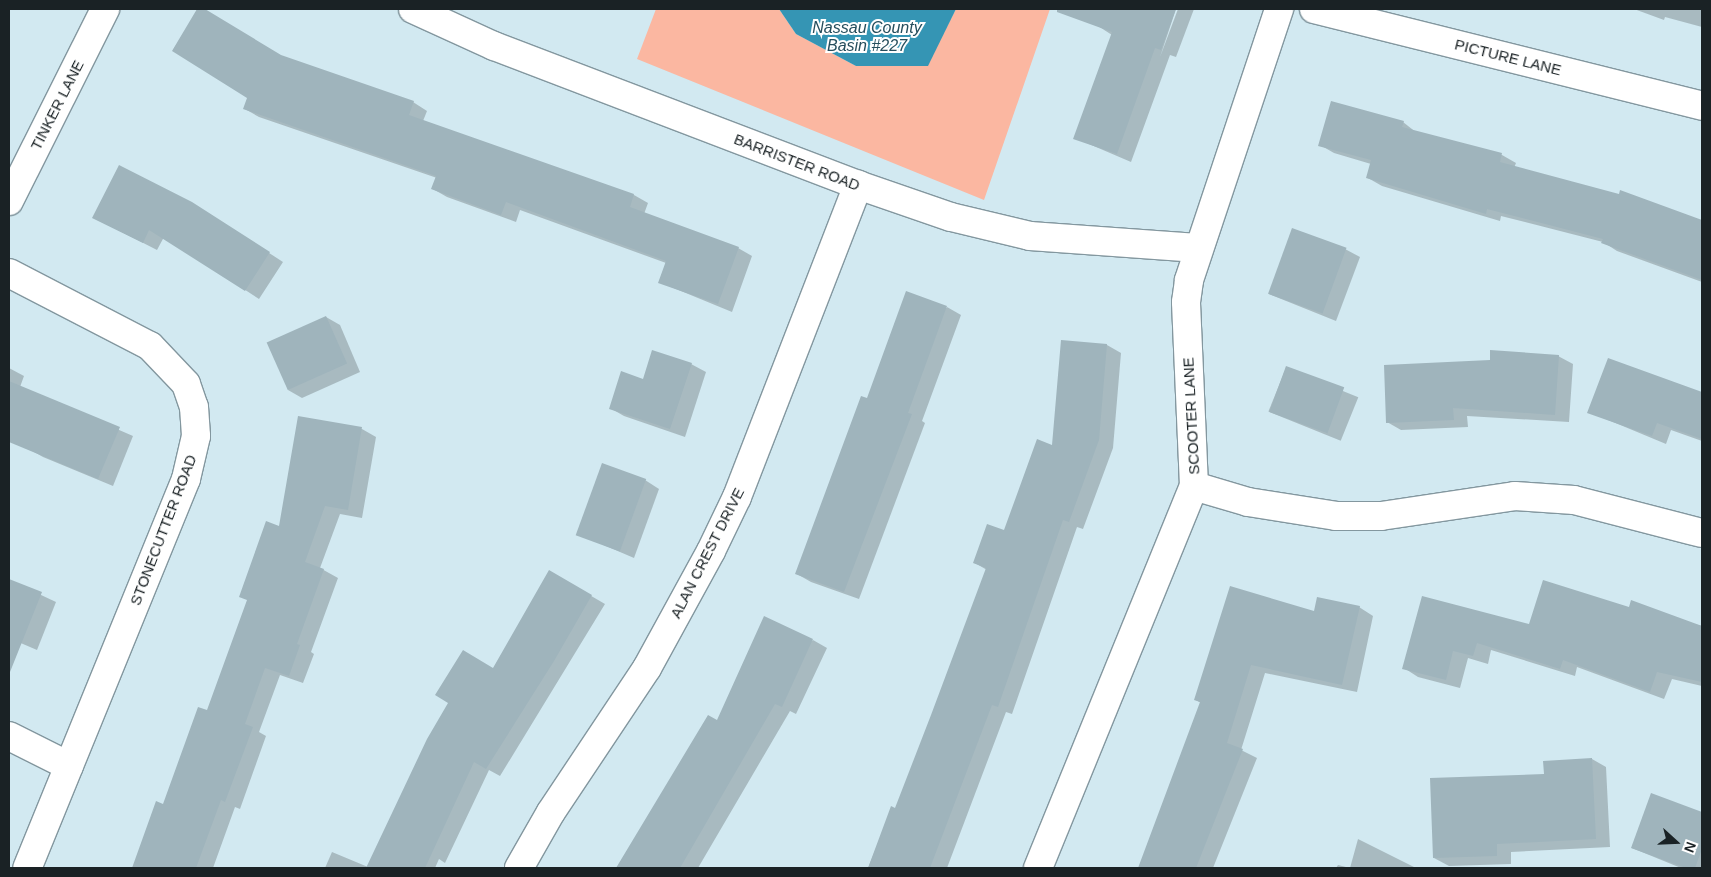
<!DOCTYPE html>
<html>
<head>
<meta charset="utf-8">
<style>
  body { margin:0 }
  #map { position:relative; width:1711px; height:877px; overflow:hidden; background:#d2e9f1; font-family:Helvetica,sans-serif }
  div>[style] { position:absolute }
  .green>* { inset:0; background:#fbb7a1 }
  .water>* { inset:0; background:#3595b4 }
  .shadow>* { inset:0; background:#0003; transform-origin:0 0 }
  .building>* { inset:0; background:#9fb4bc; transform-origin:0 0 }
  .roads { filter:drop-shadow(1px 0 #83979f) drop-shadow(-1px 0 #83979f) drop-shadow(0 1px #83979f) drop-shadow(0 -1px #83979f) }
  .minor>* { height:28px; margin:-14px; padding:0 14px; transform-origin:14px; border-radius:14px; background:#fff }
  span { translate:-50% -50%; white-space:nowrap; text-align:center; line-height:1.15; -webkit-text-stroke:4px #fff; paint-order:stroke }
  .street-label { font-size:15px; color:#1a2225 }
  .water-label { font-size:16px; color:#264e5d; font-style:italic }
  .frame { position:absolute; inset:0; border:10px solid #1a2225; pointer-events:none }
  .north { position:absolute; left:1651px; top:817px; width:50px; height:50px; -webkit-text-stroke:4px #fff; paint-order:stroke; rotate:110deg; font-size:14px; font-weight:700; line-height:20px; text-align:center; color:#1a2225 }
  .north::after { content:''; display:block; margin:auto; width:18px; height:22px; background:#1a2225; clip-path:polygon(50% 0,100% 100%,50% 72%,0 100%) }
</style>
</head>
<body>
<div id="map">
  <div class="green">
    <i style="clip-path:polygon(656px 9px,779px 9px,796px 34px,856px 66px,927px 66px,956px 9px,1050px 9px,984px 200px,637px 59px)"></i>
  </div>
  <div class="water">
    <i style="clip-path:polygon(779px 9px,956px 9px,928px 66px,856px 66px,796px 34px)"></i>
  </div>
  <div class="shadow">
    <i style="clip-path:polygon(199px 9px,283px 57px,413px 102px,427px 111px,423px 121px,634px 195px,648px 203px,644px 214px,738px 248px,752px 256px,732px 312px,659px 282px,666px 263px,520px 210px,516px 222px,447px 197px,433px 189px,437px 178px,259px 117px,245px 109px,249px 97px,173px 50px)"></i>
    <i style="clip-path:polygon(1105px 9px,1176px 9px,1160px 57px,1178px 9px,1194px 9px,1176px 57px,1170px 55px,1131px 162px,1075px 138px,1112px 35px,1098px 26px)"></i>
    <i style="clip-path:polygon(1634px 9px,1702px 9px,1702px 27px,1665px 17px,1664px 20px)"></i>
    <i style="clip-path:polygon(1403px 122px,1417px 133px,1502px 155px,1516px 163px,1514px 168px,1620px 196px,1621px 192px,1702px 221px,1702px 282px,1617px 251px,1603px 242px,1501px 216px,1500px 221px,1382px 186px,1368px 178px,1371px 164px,1334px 153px,1320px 145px)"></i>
    <i style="clip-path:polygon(206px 212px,283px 262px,259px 299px,164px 237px,157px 250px,108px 225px)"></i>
    <i style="clip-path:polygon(1345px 249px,1360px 257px,1336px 321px,1269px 294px)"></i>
    <i style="clip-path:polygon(947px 307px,961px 315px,922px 421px,925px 423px,859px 599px,811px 582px,797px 574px,868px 399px)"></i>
    <i style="clip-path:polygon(326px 317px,340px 325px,360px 372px,302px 398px,288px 390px)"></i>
    <i style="clip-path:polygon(1062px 342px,1107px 345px,1121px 353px,1113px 448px,1083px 529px,1077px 527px,1012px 714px,1006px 712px,947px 868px,868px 868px,892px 808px,896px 809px,987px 570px,975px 563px,1005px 531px,1053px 446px)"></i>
    <i style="clip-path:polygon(1558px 356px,1573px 364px,1569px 422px,1467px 416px,1468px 427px,1401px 430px,1387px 422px)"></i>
    <i style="clip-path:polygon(691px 364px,706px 372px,685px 437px,624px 416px,610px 408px,644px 380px)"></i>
    <i style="clip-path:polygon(9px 368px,24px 376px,20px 387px,133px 436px,113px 486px,43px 457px,29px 449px,33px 438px,9px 430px)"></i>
    <i style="left:1286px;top:368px;width:78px;height:47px;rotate:22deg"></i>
    <i style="clip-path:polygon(1702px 392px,1702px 441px,1671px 430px,1666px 444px,1589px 412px)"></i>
    <i style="clip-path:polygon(300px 418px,362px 429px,376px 437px,362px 518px,340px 514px,320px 568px,338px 578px,311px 652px,314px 654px,303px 683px,280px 675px,259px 732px,266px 736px,240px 809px,235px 807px,213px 868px,133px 868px,157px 803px,164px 806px,208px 712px,280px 528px)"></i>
    <i style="clip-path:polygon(645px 480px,659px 489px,634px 558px,578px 534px)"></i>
    <i style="clip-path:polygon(550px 572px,605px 604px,500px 776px,489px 770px,445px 863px,439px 859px,435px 868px,325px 868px,332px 852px,368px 867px,493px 669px)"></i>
    <i style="clip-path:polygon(9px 580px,56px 602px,37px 650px,9px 638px)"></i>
    <i style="clip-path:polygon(1423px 597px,1530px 626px,1630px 608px,1702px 626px,1702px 686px,1672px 679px,1664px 699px,1577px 667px,1575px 676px,1491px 650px,1488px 664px,1468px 658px,1460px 688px,1418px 677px,1404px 668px)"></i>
    <i style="clip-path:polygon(1359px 607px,1373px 616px,1357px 692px,1265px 673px,1241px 750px,1257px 758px,1213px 868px,1140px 868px,1201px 703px,1196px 700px,1315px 613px)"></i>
    <i style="clip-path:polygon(813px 640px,827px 648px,796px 714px,790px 711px,698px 868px,617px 868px,717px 722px)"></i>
    <i style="clip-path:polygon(1592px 759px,1606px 767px,1610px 847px,1511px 852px,1511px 864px,1449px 866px,1434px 858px,1545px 775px)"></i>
    <i style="clip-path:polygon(1652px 795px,1702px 813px,1702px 868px,1681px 868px,1632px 848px)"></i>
    <i style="clip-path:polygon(1358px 839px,1416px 868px,1336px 868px,1338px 865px,1350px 868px)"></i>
  </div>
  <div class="building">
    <i style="clip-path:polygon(197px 9px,205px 9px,281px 55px,414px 101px,409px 115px,634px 194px,630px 207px,739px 247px,718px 304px,658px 283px,666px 261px,506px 202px,501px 215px,431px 189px,436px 176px,243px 109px,247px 98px,172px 51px)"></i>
    <i style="clip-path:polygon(1057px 9px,1176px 9px,1161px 50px,1155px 48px,1117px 154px,1073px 139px,1112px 32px,1057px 12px)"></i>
    <i style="clip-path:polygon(1331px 101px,1404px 121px,1402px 127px,1502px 153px,1500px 162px,1619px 194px,1620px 190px,1702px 220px,1702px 280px,1601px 243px,1603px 239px,1487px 209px,1486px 214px,1366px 178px,1371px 160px,1318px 146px)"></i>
    <i style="clip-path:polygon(119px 165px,192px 202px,270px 252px,245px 291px,149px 230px,143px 243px,92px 218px)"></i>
    <i style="left:1292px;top:228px;width:58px;height:70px;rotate:20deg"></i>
    <i style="clip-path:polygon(906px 291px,947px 306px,908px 413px,912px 414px,844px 592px,795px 574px,861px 396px,867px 398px)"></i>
    <i style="left:326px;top:316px;width:52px;height:65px;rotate:66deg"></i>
    <i style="clip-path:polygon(1061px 340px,1107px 344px,1099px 440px,1069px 522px,1063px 520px,998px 707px,992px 705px,930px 868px,868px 868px,891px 806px,895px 808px,931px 715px,986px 568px,973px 563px,987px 524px,1004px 530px,1037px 439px,1052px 445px)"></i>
    <i style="clip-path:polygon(652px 350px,692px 363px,670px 429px,609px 409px,621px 371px,643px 379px)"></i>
    <i style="clip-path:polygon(1490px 350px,1559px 355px,1555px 415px,1453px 408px,1454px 420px,1386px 423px,1384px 365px,1490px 360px)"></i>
    <i style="clip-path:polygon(1608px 358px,1702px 392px,1702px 439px,1657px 423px,1652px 436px,1587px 413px)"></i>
    <i style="left:1286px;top:366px;width:62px;height:49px;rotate:20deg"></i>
    <i style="clip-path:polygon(9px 381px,120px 427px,98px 479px,9px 442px)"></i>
    <i style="clip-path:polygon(298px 416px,362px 427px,348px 510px,325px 506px,305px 562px,324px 569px,297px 644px,300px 645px,289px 676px,265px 668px,245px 724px,253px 727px,225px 802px,221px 800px,196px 868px,132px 868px,156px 801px,163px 804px,198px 707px,207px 710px,247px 600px,239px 597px,266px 521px,279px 526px)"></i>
    <i style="left:602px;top:463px;width:47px;height:77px;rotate:20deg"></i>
    <i style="clip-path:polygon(549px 570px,592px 595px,554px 661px,486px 769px,474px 762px,425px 868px,366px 868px,427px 739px,448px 703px,435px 695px,463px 650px,493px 668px)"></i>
    <i style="clip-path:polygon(9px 579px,42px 592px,10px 672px,9px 672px)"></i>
    <i style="clip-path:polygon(1543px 580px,1629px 607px,1631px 600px,1702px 626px,1702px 682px,1657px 672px,1650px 692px,1563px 660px,1560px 669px,1477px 643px,1473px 656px,1453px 651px,1446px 680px,1402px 669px,1422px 596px,1529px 624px)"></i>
    <i style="clip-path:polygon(1230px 586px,1314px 611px,1317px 597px,1360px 606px,1342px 685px,1251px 665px,1227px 743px,1243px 749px,1196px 868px,1138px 868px,1200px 702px,1194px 700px)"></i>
    <i style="clip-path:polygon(764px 616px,813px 639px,782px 707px,775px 704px,680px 868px,616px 868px,708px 715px,717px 720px)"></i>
    <i style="clip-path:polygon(1592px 758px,1596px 839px,1497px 844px,1497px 856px,1433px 858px,1430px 778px,1544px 774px,1543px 761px)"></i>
    <i style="clip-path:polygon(1651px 793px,1702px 812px,1702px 849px,1695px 868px,1686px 868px,1631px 848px)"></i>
  </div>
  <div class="roads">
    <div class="minor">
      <i style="left:413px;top:9px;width:89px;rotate:24.6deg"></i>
      <i style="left:494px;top:46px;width:390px;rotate:20.9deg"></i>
      <i style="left:858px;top:185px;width:98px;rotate:19deg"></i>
      <i style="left:951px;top:217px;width:81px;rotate:13.5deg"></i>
      <i style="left:1030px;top:236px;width:168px;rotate:4.1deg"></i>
      <i style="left:1314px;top:9px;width:400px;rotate:14deg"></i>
      <i style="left:9px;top:201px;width:215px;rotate:-63.4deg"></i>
      <i style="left:9px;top:273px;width:159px;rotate:27.4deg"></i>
      <i style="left:150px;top:346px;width:52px;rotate:46.5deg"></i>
      <i style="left:186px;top:384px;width:24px;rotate:71deg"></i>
      <i style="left:194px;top:407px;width:29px;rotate:86deg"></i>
      <i style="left:196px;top:436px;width:44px;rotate:103.1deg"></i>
      <i style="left:186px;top:479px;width:420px;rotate:112.2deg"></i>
      <i style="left:1194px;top:486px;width:56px;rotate:16.5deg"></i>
      <i style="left:1248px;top:502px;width:89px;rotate:9deg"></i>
      <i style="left:1336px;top:516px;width:45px"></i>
      <i style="left:1381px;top:516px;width:135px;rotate:-8.5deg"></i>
      <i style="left:1515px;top:496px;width:59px;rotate:3.9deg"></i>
      <i style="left:1574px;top:500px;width:132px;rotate:14.5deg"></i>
      <i style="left:9px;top:736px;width:67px;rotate:26.6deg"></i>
      <i style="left:519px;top:868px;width:64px;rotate:-60.3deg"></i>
      <i style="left:551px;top:812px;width:173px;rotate:-56.3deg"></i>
      <i style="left:647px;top:668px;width:133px;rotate:-61.3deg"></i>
      <i style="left:711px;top:551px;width:60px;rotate:-64.3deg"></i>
      <i style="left:737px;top:497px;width:335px;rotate:-68.8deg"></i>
      <i style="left:1038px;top:868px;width:413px;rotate:-67.8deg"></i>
      <i style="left:1194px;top:486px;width:184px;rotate:-92.5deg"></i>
      <i style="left:1186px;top:302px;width:22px;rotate:-82deg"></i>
      <i style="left:1189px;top:280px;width:286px;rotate:-71.6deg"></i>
    </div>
  </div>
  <div class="street-label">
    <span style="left:1508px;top:57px;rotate:14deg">PICTURE LANE</span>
    <span style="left:57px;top:105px;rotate:-63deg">TINKER LANE</span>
    <span style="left:797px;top:162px;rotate:21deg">BARRISTER ROAD</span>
    <span style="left:1191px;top:416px;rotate:-93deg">SCOOTER LANE</span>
    <span style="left:163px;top:530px;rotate:-69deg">STONECUTTER ROAD</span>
    <span style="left:707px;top:553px;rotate:-63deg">ALAN CREST DRIVE</span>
  </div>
  <div class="water-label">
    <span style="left:867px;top:37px">Nassau County<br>Basin #227</span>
  </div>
  <div class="frame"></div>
  <div class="north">N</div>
</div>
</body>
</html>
